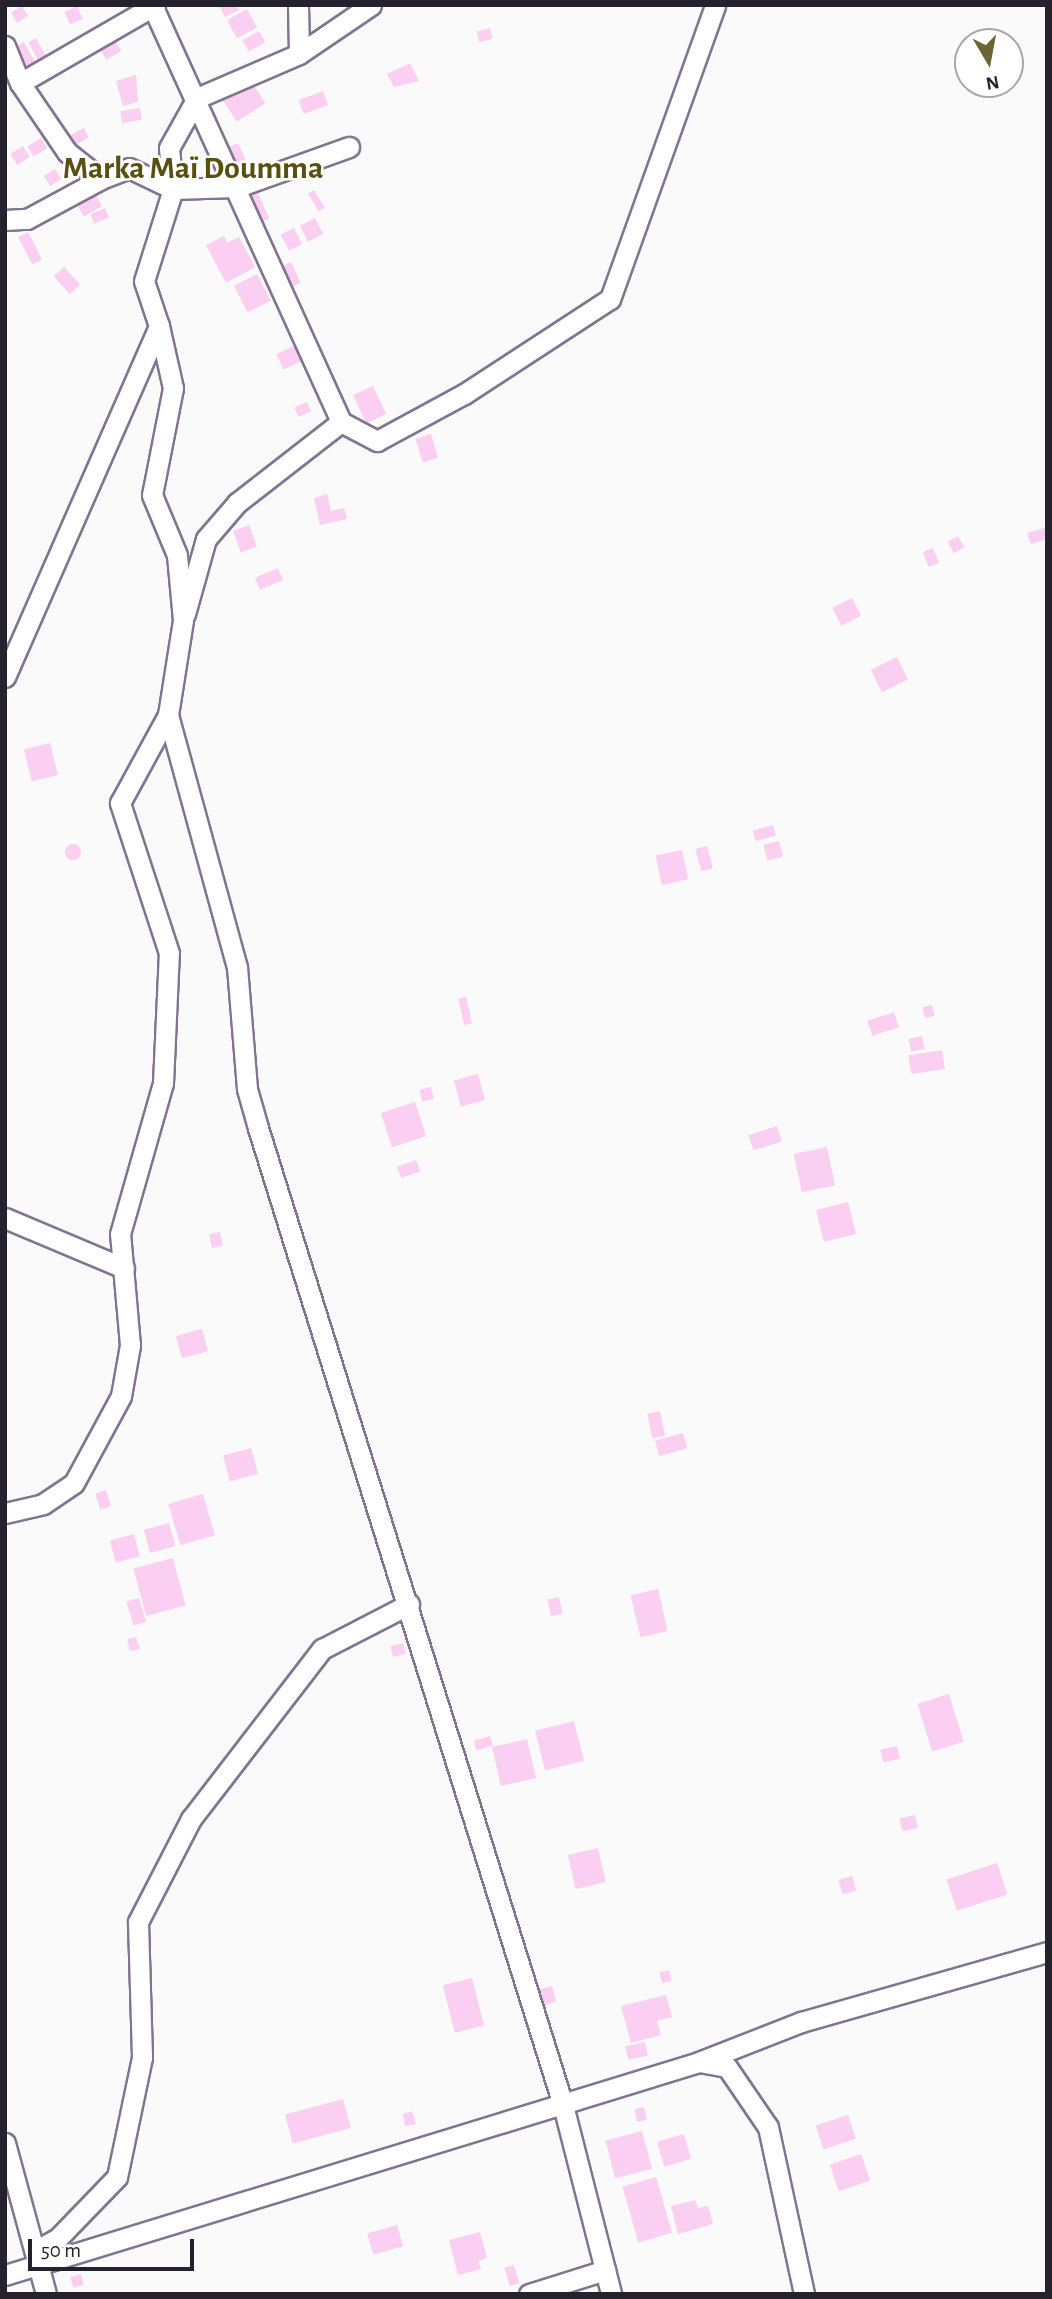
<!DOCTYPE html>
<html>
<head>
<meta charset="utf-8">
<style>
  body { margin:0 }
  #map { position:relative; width:1052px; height:2299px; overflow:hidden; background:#fafafa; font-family:"Alegreya Sans",sans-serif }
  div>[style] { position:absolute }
  .building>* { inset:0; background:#fbcff1; transform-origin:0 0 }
  .round { border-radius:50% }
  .roads { filter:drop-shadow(2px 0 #807492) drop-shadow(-2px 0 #807492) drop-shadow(0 2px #807492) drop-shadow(0 -2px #807492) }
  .street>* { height:19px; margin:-9.5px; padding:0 9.5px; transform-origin:9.5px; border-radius:9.5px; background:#fff }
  span { translate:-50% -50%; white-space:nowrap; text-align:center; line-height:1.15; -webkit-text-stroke:5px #fff; paint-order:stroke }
  .quarter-label { font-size:32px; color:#575011; font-weight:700 }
  .frame { position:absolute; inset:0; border:7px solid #25212d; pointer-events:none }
  .north { position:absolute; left:954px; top:28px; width:70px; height:70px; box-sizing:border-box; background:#fff; border:2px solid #a8a6ab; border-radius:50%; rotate:170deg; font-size:19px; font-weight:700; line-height:28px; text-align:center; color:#25212d }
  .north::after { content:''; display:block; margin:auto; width:24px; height:32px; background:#6c6532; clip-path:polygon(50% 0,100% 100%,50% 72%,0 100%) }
  .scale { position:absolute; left:28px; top:2239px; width:166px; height:32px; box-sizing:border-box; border:4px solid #25212d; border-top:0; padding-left:9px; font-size:21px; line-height:24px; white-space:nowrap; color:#25212d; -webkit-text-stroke:5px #fff; paint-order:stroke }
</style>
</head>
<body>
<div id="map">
  <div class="building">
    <i style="clip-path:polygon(219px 5px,236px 5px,239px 10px,225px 17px)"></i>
    <i style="left:22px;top:6px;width:12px;height:13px;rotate:59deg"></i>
    <i style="left:77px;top:6px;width:14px;height:14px;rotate:65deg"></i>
    <i style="left:247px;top:9px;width:21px;height:23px;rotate:61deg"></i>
    <i style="left:490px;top:28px;width:11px;height:14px;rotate:75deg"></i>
    <i style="left:259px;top:31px;width:13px;height:19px;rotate:61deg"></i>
    <i style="left:111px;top:34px;width:20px;height:17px;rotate:60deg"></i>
    <i style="left:36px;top:38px;width:21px;height:9px;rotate:61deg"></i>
    <i style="left:24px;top:42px;width:23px;height:9px;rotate:61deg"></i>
    <i style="clip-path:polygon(410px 63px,419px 81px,394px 87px,387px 74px)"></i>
    <i style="clip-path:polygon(136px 75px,138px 102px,123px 106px,116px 81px)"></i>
    <i style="left:249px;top:78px;width:30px;height:34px;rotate:57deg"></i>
    <i style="left:323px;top:91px;width:15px;height:26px;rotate:70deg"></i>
    <i style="left:140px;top:108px;width:12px;height:20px;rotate:81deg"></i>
    <i style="left:84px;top:128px;width:11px;height:20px;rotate:63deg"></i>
    <i style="left:41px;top:138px;width:12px;height:16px;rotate:59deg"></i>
    <i style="left:238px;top:143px;width:20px;height:12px;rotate:66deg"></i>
    <i style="left:23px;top:146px;width:13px;height:15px;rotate:58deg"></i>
    <i style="left:55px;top:169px;width:12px;height:13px;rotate:59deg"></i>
    <i style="left:92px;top:188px;width:21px;height:21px;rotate:61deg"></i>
    <i style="left:314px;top:190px;width:21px;height:7px;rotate:59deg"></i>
    <i style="left:257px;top:191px;width:30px;height:12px;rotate:66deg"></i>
    <i style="left:105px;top:208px;width:10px;height:16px;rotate:66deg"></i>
    <i style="left:315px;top:218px;width:18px;height:17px;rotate:63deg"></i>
    <i style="left:294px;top:228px;width:18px;height:15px;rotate:63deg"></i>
    <i style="left:28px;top:232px;width:31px;height:11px;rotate:63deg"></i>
    <i style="clip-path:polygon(224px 236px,227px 243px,239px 237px,255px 267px,226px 283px,206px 245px)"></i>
    <i style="left:291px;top:262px;width:23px;height:12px;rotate:65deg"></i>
    <i style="left:64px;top:267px;width:24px;height:14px;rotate:48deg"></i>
    <i style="left:257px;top:274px;width:30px;height:26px;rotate:63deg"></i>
    <i style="left:298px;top:344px;width:17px;height:24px;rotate:65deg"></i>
    <i style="left:373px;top:386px;width:31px;height:22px;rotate:65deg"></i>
    <i style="left:307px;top:402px;width:10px;height:14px;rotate:66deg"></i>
    <i style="left:431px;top:434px;width:25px;height:16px;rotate:74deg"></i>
    <i style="clip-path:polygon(327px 494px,331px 511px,344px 508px,347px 519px,320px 525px,314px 498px)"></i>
    <i style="left:249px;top:525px;width:23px;height:17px;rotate:70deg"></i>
    <i style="clip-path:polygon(1047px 527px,1047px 539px,1031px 544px,1027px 533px)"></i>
    <i style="left:958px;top:536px;width:13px;height:12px;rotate:61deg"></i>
    <i style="left:933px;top:548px;width:16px;height:11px;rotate:68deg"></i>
    <i style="left:278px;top:568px;width:13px;height:25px;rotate:67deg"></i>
    <i style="left:852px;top:598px;width:20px;height:22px;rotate:63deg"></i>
    <i style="left:897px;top:657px;width:25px;height:29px;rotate:64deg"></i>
    <i style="left:50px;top:743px;width:33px;height:27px;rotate:76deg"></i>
    <i style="left:773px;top:825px;width:11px;height:21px;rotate:75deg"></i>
    <i style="left:779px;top:841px;width:16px;height:16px;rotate:76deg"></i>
    <i class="round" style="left:65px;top:844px;width:16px;height:16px"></i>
    <i style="left:707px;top:846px;width:23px;height:12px;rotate:75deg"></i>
    <i style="left:682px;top:850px;width:30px;height:27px;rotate:78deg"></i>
    <i style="left:466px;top:997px;width:27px;height:8px;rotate:77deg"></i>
    <i style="left:932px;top:1005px;width:11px;height:10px;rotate:75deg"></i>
    <i style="left:894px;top:1012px;width:16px;height:28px;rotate:72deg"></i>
    <i style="left:922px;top:1036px;width:13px;height:14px;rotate:77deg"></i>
    <i style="left:942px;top:1050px;width:19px;height:34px;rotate:81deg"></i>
    <i style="left:478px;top:1074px;width:27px;height:25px;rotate:75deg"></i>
    <i style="left:431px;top:1087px;width:12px;height:12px;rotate:76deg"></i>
    <i style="left:415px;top:1102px;width:36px;height:36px;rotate:72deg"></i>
    <i style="left:777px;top:1126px;width:16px;height:30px;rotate:72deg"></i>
    <i style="left:827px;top:1147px;width:39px;height:34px;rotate:78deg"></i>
    <i style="left:416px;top:1160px;width:12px;height:20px;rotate:70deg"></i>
    <i style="left:848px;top:1202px;width:33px;height:33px;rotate:76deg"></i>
    <i style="left:220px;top:1232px;width:14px;height:11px;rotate:78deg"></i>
    <i style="left:202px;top:1329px;width:23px;height:27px;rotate:75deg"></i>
    <i style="left:660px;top:1411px;width:25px;height:13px;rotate:78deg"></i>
    <i style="left:683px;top:1433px;width:16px;height:29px;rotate:75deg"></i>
    <i style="left:251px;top:1448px;width:27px;height:29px;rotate:75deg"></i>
    <i style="left:106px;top:1490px;width:17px;height:11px;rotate:73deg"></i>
    <i style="left:203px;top:1494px;width:43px;height:36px;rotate:74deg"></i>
    <i style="left:169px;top:1523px;width:24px;height:26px;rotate:75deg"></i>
    <i style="left:134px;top:1534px;width:23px;height:25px;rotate:75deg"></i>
    <i style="left:173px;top:1558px;width:49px;height:41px;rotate:75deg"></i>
    <i style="left:658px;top:1589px;width:43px;height:28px;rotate:77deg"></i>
    <i style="left:559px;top:1597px;width:17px;height:12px;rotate:77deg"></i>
    <i style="left:139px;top:1598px;width:25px;height:13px;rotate:74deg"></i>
    <i style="clip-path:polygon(136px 1637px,140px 1649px,130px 1651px,127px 1639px)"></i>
    <i style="left:403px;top:1643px;width:11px;height:13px;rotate:75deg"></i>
    <i style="left:949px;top:1694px;width:50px;height:33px;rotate:73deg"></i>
    <i style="left:574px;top:1721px;width:41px;height:40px;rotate:76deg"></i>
    <i style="left:490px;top:1736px;width:10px;height:17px;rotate:73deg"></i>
    <i style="left:527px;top:1739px;width:40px;height:36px;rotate:77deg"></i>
    <i style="left:897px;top:1746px;width:13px;height:17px;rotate:77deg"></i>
    <i style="left:915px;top:1815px;width:13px;height:16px;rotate:77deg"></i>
    <i style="left:598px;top:1848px;width:35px;height:31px;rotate:77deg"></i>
    <i style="left:997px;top:1863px;width:33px;height:53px;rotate:72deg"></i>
    <i style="left:852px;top:1876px;width:15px;height:14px;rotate:74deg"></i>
    <i style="left:669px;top:1970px;width:11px;height:10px;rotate:75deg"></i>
    <i style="left:472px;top:1978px;width:49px;height:30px;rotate:76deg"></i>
    <i style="left:552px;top:1986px;width:16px;height:15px;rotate:75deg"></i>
    <i style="clip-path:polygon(666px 1995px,672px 2017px,657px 2021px,661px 2035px,631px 2043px,621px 2006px)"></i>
    <i style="left:645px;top:2042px;width:14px;height:20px;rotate:78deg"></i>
    <i style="left:343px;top:2099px;width:30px;height:60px;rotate:75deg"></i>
    <i style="left:644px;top:2107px;width:13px;height:10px;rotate:77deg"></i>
    <i style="clip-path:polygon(412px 2111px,416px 2124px,405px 2126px,403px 2114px)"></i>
    <i style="left:848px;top:2115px;width:25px;height:34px;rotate:72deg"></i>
    <i style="left:642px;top:2131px;width:39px;height:38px;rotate:75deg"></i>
    <i style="left:684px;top:2134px;width:26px;height:28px;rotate:74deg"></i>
    <i style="left:861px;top:2154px;width:28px;height:33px;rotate:71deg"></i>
    <i style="left:656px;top:2177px;width:58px;height:35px;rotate:74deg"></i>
    <i style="clip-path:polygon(695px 2200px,698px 2208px,708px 2206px,713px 2224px,678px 2234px,671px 2206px)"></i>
    <i style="left:397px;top:2225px;width:22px;height:31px;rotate:74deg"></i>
    <i style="clip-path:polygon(480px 2232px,487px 2258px,478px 2261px,481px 2269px,458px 2275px,449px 2240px)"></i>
    <i style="left:514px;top:2265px;width:19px;height:10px;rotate:74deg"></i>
    <i style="left:81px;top:2274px;width:11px;height:11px;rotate:75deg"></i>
  </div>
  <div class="roads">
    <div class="street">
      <i style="left:152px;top:5px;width:458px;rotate:65.6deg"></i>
      <i style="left:341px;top:422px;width:41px;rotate:27.8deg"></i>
      <i style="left:377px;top:441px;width:99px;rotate:-28.4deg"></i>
      <i style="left:464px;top:394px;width:174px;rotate:-33.1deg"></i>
      <i style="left:610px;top:299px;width:312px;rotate:-70.3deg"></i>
      <i style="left:298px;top:5px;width:49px;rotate:88.8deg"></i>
      <i style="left:5px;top:46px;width:40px;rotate:68deg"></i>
      <i style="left:20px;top:83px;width:83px;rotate:55.7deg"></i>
      <i style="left:67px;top:152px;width:43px;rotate:38.5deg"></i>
      <i style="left:101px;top:179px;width:30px;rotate:-21deg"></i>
      <i style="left:129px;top:168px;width:49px;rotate:25.5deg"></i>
      <i style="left:173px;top:189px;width:64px;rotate:-1.8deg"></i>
      <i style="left:237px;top:187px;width:119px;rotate:-19.7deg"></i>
      <i style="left:20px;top:83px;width:156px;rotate:-30deg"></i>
      <i style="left:5px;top:220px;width:22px;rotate:-3deg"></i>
      <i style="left:27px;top:219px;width:84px;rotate:-28.4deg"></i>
      <i style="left:185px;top:614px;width:78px;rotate:-74.4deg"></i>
      <i style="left:206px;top:539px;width:48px;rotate:-49.3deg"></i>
      <i style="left:237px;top:503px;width:132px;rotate:-37.9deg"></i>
      <i style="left:5px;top:677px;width:383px;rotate:-66.3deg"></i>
      <i style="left:159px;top:326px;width:47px;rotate:-108.4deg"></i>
      <i style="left:144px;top:281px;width:96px;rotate:-72.5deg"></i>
      <i style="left:173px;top:189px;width:41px;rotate:-95.6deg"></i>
      <i style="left:169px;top:148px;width:57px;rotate:-60.8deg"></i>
      <i style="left:197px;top:98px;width:111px;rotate:-23.3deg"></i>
      <i style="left:299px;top:54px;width:87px;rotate:-34.2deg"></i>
      <i style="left:168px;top:715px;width:261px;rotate:74.7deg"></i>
      <i style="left:237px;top:967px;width:122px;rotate:85.3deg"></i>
      <i style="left:247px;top:1089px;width:41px;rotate:74.2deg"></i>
      <i style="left:258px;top:1128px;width:1024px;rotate:72.66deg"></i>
      <i style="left:563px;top:2105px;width:195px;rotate:75.7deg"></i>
      <i style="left:5px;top:1218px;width:129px;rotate:22.8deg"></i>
      <i style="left:5px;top:1513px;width:39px;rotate:-13deg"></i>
      <i style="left:43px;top:1504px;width:37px;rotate:-34deg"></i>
      <i style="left:74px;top:1483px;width:99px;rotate:-61.6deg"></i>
      <i style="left:121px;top:1396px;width:52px;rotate:-80deg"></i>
      <i style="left:130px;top:1345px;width:111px;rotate:-95.1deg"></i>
      <i style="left:120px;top:1234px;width:157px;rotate:-74.1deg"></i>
      <i style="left:163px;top:1083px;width:130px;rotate:-87.4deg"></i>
      <i style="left:169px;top:953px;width:158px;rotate:-108.1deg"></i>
      <i style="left:120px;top:803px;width:100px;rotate:-61.4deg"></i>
      <i style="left:168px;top:715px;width:96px;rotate:-81deg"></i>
      <i style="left:183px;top:620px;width:65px;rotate:-95.3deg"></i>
      <i style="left:177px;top:555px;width:65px;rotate:-112.6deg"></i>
      <i style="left:152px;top:495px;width:109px;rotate:-78.9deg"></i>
      <i style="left:173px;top:388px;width:64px;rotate:-102.7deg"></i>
      <i style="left:699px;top:2062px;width:28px;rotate:10deg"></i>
      <i style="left:727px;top:2067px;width:73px;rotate:55.7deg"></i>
      <i style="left:768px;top:2127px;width:171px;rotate:77.8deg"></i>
      <i style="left:5px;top:2143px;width:156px;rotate:74.8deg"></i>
      <i style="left:35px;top:2251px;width:26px;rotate:-29deg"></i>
      <i style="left:58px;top:2238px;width:85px;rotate:-46deg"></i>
      <i style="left:117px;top:2177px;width:123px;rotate:-78.2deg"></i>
      <i style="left:142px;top:2057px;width:135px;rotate:-91.7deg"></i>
      <i style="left:138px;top:1922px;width:116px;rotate:-62.8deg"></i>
      <i style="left:191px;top:1819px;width:215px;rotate:-52.4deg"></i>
      <i style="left:322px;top:1649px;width:98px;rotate:-27.3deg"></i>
      <i style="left:5px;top:2275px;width:726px;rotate:-17.06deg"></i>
      <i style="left:699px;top:2062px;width:110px;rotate:-21.4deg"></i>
      <i style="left:801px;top:2022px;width:256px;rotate:-15.9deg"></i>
      <i style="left:529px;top:2294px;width:80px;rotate:-17.5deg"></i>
    </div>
  </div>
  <div class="quarter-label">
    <span style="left:193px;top:168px">Marka Maï Doumma</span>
  </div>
  <div class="frame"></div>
  <div class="north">N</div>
  <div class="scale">50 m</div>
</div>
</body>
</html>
